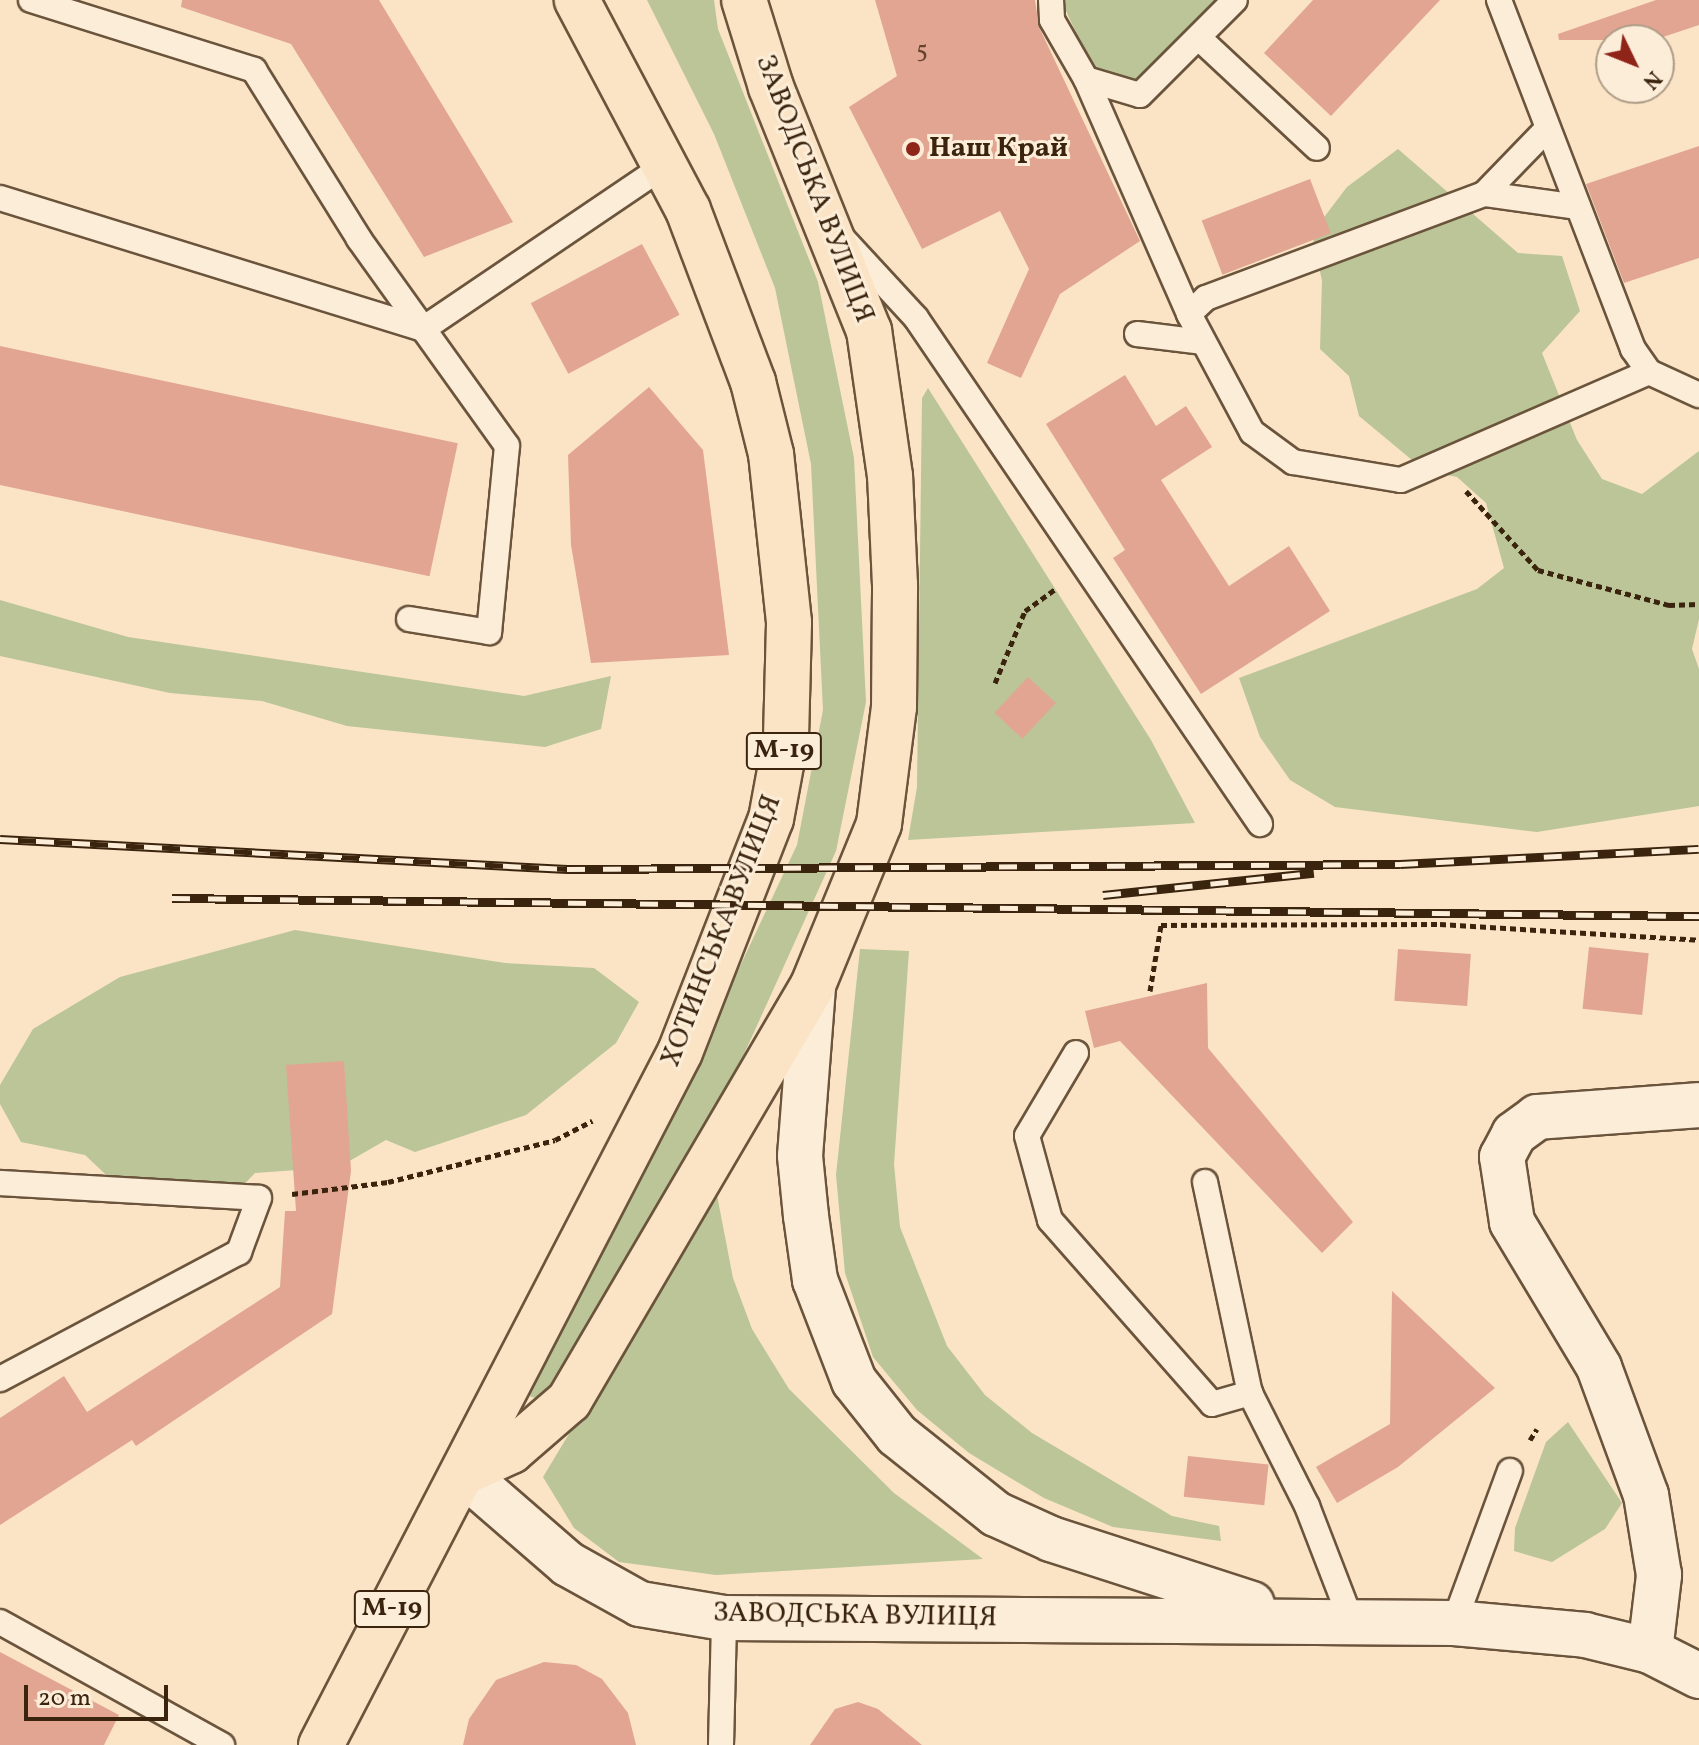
<!DOCTYPE html>
<html>
<head>
<meta charset="utf-8">
<style>
  body { margin:0 }
  #map { position:relative; width:1699px; height:1745px; overflow:hidden; background:#fae4c5; font-family:Vollkorn,serif }
  div>[style] { position:absolute }
  .green>* { inset:0; background:#bbc597 }
  .building>* { inset:0; background:#e2a592; transform-origin:0 0 }
  .path>* { height:5px; margin-top:-2.5px; transform-origin:0; background:repeating-linear-gradient(90deg,#3b240e 0 6px,transparent 0 10px) }
  .roads { filter:drop-shadow(2px 0 #6b543c) drop-shadow(-2px 0 #6b543c) drop-shadow(0 2px #6b543c) drop-shadow(0 -2px #6b543c) }
  .service>* { height:24px; margin:-12px; padding:0 12px; transform-origin:12px; border-radius:12px; background:#fcedd9 }
  .minor>* { height:44px; margin:-22px; padding:0 22px; transform-origin:22px; border-radius:22px; background:#fcedd9 }
  .secondary>* { height:44px; margin:-22px; padding:0 22px; transform-origin:22px; border-radius:22px; background:#fcedd9 }
  .trunk>* { height:44px; margin:-22px; padding:0 22px; transform-origin:22px; border-radius:22px; background:#fae4c5 }
  .rail>* { height:9px; margin-top:-4.5px; transform-origin:0; background:repeating-linear-gradient(90deg,#fcedd9 0 18px,#3b240e 0 36px); box-sizing:border-box; border-block:2px solid #3b240e }
  .dots>* { width:22px; height:22px; translate:-50% -50%; box-sizing:border-box; border:4px solid #fcedd9; border-radius:50% }
  span { translate:-50% -50%; white-space:nowrap; text-align:center; line-height:1.15; -webkit-text-stroke:6px #fcedd9; paint-order:stroke }
  .number-label { font-size:24px; color:#65442f }
  .number-label span { -webkit-text-stroke-width:0 }
  .shield-label span { padding:2px 6px; background:#fcedd9; border:2px solid; border-radius:6px; -webkit-text-stroke-width:0 }
  .shield-label { font-size:26px; color:#3b240e; font-weight:700 }
  .poi-label { font-size:28px; color:#3b240e; font-weight:700 }
  .left { translate:0 -50%; text-align:left }
  .street-label { font-size:28px; color:#3b240e }
  .north { position:absolute; left:1595px; top:24px; width:80px; height:80px; box-sizing:border-box; background:#fcedd9; border:2px solid #af9d88; border-radius:50%; rotate:133deg; font-size:22px; font-weight:700; line-height:32px; text-align:center; color:#3b240e }
  .north::after { content:''; display:block; margin:auto; width:28px; height:36px; background:#8f2418; clip-path:polygon(50% 0,100% 100%,50% 72%,0 100%) }
  .scale { position:absolute; left:24px; top:1685px; width:144px; height:36px; box-sizing:border-box; border:4px solid #3b240e; border-top:0; padding-left:10px; font-size:24px; line-height:28px; white-space:nowrap; color:#3b240e; -webkit-text-stroke:6px #fcedd9; paint-order:stroke }
</style>
</head>
<body>
<div id="map">
  <div class="green">
    <i style="clip-path:polygon(647px 0,714px 0,718px 29px,818px 282px,854px 458px,866px 702px,836px 851px,716px 1116px,543px 1399px,531px 1397px,524px 1385px,678px 1098px,797px 845px,823px 710px,811px 464px,775px 288px,714px 134px)"></i>
    <i style="clip-path:polygon(1061px 0,1220px 0,1138px 85px,1093px 70px)"></i>
    <i style="clip-path:polygon(1398px 149px,1518px 253px,1562px 256px,1580px 311px,1542px 353px,1577px 440px,1602px 479px,1642px 494px,1699px 451px,1699px 619px,1692px 649px,1699px 669px,1699px 806px,1537px 832px,1335px 807px,1290px 780px,1260px 737px,1239px 678px,1477px 589px,1504px 568px,1486px 503px,1457px 477px,1424px 470px,1359px 416px,1349px 376px,1320px 349px,1322px 281px,1312px 233px,1347px 187px)"></i>
    <i style="clip-path:polygon(928px 388px,1151px 740px,1195px 823px,908px 840px,917px 787px,922px 398px)"></i>
    <i style="clip-path:polygon(0 600px,128px 637px,524px 696px,611px 676px,601px 729px,545px 747px,347px 726px,262px 701px,170px 693px,0 656px)"></i>
    <i style="clip-path:polygon(295px 930px,505px 963px,594px 968px,639px 1002px,616px 1043px,526px 1115px,415px 1152px,386px 1140px,339px 1167px,255px 1173px,231px 1198px,184px 1208px,135px 1202px,85px 1155px,21px 1142px,0 1104px,0 1085px,33px 1029px,120px 977px)"></i>
    <i style="clip-path:polygon(860px 949px,909px 951px,894px 1164px,900px 1227px,947px 1346px,985px 1395px,1032px 1433px,1172px 1516px,1219px 1526px,1221px 1541px,1113px 1527px,1044px 1498px,969px 1453px,917px 1410px,873px 1357px,845px 1273px,836px 1175px)"></i>
    <i style="clip-path:polygon(716px 1190px,733px 1278px,752px 1329px,789px 1389px,894px 1493px,983px 1559px,716px 1575px,619px 1562px,574px 1528px,543px 1477px)"></i>
    <i style="clip-path:polygon(1568px 1422px,1622px 1503px,1605px 1529px,1552px 1562px,1514px 1551px,1515px 1528px,1546px 1442px)"></i>
  </div>
  <div class="building">
    <i style="clip-path:polygon(182px 0,379px 0,513px 222px,424px 257px,291px 44px,181px 7px)"></i>
    <i style="clip-path:polygon(875px 0,1035px 0,1039px 27px,1140px 241px,1060px 294px,1021px 378px,987px 363px,1029px 269px,1000px 211px,922px 249px,849px 107px,897px 76px)"></i>
    <i style="clip-path:polygon(1313px 0,1440px 0,1331px 116px,1264px 53px)"></i>
    <i style="clip-path:polygon(1656px 0,1699px 0,1699px 25px,1654px 40px,1559px 40px,1558px 34px)"></i>
    <i style="clip-path:polygon(1699px 146px,1699px 258px,1624px 283px,1586px 184px)"></i>
    <i style="left:1310px;top:179px;width:58px;height:116px;rotate:69deg"></i>
    <i style="left:642px;top:244px;width:80px;height:126px;rotate:62deg"></i>
    <i style="left:0;top:346px;width:468px;height:136px;rotate:12deg"></i>
    <i style="clip-path:polygon(1125px 375px,1156px 426px,1186px 406px,1212px 447px,1161px 480px,1229px 586px,1289px 546px,1330px 611px,1201px 694px,1113px 558px,1125px 550px,1046px 424px)"></i>
    <i style="clip-path:polygon(649px 387px,703px 450px,729px 655px,591px 663px,571px 545px,568px 455px)"></i>
    <i style="left:1028px;top:677px;width:38px;height:49px;rotate:43deg"></i>
    <i style="left:1589px;top:947px;width:60px;height:62px;rotate:6deg"></i>
    <i style="left:1398px;top:949px;width:73px;height:52px;rotate:4deg"></i>
    <i style="clip-path:polygon(1207px 983px,1208px 1048px,1353px 1222px,1322px 1253px,1120px 1041px,1094px 1048px,1085px 1011px)"></i>
    <i style="clip-path:polygon(344px 1061px,351px 1171px,332px 1314px,136px 1446px,132px 1440px,0 1525px,0 1418px,64px 1376px,87px 1412px,280px 1287px,285px 1211px,296px 1211px,286px 1065px)"></i>
    <i style="clip-path:polygon(1392px 1291px,1495px 1388px,1398px 1467px,1337px 1503px,1316px 1467px,1390px 1424px)"></i>
    <i style="left:1188px;top:1456px;width:81px;height:41px;rotate:6deg"></i>
    <i style="clip-path:polygon(0 1652px,119px 1715px,104px 1745px,0 1745px)"></i>
    <i style="clip-path:polygon(544px 1662px,576px 1665px,602px 1679px,628px 1713px,636px 1745px,463px 1745px,469px 1719px,496px 1680px)"></i>
    <i style="clip-path:polygon(858px 1702px,878px 1709px,922px 1745px,810px 1745px,835px 1709px)"></i>
  </div>
  <div class="path">
    <i style="left:1466px;top:491px;width:107px;rotate:47.7deg"></i>
    <i style="left:1538px;top:570px;width:136px;rotate:15deg"></i>
    <i style="left:1669px;top:605px;width:30px;rotate:-2deg"></i>
    <i style="left:995px;top:683px;width:78px;rotate:-67.4deg"></i>
    <i style="left:1025px;top:611px;width:37px;rotate:-36deg"></i>
    <i style="left:1150px;top:991px;width:67px;rotate:-80.5deg"></i>
    <i style="left:1161px;top:925px;width:279px;rotate:-0.2deg"></i>
    <i style="left:1440px;top:924px;width:259px;rotate:3.5deg"></i>
    <i style="left:292px;top:1194px;width:97px;rotate:-7.1deg"></i>
    <i style="left:388px;top:1182px;width:172px;rotate:-14.1deg"></i>
    <i style="left:555px;top:1140px;width:42px;rotate:-27.2deg"></i>
    <i style="left:1530px;top:1440px;width:13px;rotate:-58deg"></i>
  </div>
  <div class="roads">
    <div class="service">
      <i style="left:31px;top:0;width:234px;rotate:17.4deg"></i>
      <i style="left:254px;top:70px;width:199px;rotate:58.1deg"></i>
      <i style="left:359px;top:239px;width:254px;rotate:54.4deg"></i>
      <i style="left:507px;top:446px;width:187px;rotate:95.5deg"></i>
      <i style="left:489px;top:632px;width:81px;rotate:-170.8deg"></i>
      <i style="left:1051px;top:0;width:20px;rotate:87deg"></i>
      <i style="left:1052px;top:20px;width:68px;rotate:60deg"></i>
      <i style="left:1086px;top:79px;width:56px;rotate:16.5deg"></i>
      <i style="left:1140px;top:95px;width:134px;rotate:-45deg"></i>
      <i style="left:1499px;top:0;width:374px;rotate:69deg"></i>
      <i style="left:1633px;top:349px;width:28px;rotate:55deg"></i>
      <i style="left:1649px;top:372px;width:55px;rotate:24.7deg"></i>
      <i style="left:1199px;top:38px;width:161px;rotate:43deg"></i>
      <i style="left:1086px;top:79px;width:257px;rotate:66.3deg"></i>
      <i style="left:1484px;top:194px;width:91px;rotate:-45.9deg"></i>
      <i style="left:0;top:198px;width:443px;rotate:17.2deg"></i>
      <i style="left:423px;top:329px;width:292px;rotate:-34.1deg"></i>
      <i style="left:1578px;top:207px;width:95px;rotate:-172.1deg"></i>
      <i style="left:1484px;top:194px;width:297px;rotate:159.5deg"></i>
      <i style="left:1206px;top:298px;width:23px;rotate:137deg"></i>
      <i style="left:1189px;top:314px;width:134px;rotate:61.9deg"></i>
      <i style="left:1252px;top:432px;width:51px;rotate:36.2deg"></i>
      <i style="left:1293px;top:462px;width:109px;rotate:9.5deg"></i>
      <i style="left:1401px;top:480px;width:270px;rotate:-23.5deg"></i>
      <i style="left:844px;top:240px;width:106px;rotate:47.3deg"></i>
      <i style="left:916px;top:318px;width:612px;rotate:55.79deg"></i>
      <i style="left:1137px;top:334px;width:65px;rotate:7deg"></i>
      <i style="left:1076px;top:1053px;width:96px;rotate:120.6deg"></i>
      <i style="left:1027px;top:1136px;width:87px;rotate:74.7deg"></i>
      <i style="left:1050px;top:1220px;width:245px;rotate:48.6deg"></i>
      <i style="left:1212px;top:1404px;width:40px;rotate:-16deg"></i>
      <i style="left:1250px;top:1393px;width:127px;rotate:63.2deg"></i>
      <i style="left:1307px;top:1506px;width:122px;rotate:68.9deg"></i>
      <i style="left:1205px;top:1182px;width:216px;rotate:78deg"></i>
      <i style="left:0;top:1183px;width:259px;rotate:3.3deg"></i>
      <i style="left:259px;top:1198px;width:58px;rotate:110.3deg"></i>
      <i style="left:239px;top:1252px;width:271px;rotate:152deg"></i>
      <i style="left:0;top:1622px;width:254px;rotate:29deg"></i>
      <i style="left:1454px;top:1623px;width:162px;rotate:-69.8deg"></i>
      <i style="left:721px;top:1745px;width:127px;rotate:-88.6deg"></i>
    </div>
    <div class="minor">
      <i style="left:1650px;top:1651px;width:77px;rotate:-83.2deg"></i>
      <i style="left:1659px;top:1575px;width:81px;rotate:-99.2deg"></i>
      <i style="left:1646px;top:1495px;width:136px;rotate:-110.2deg"></i>
      <i style="left:1599px;top:1367px;width:169px;rotate:-121deg"></i>
      <i style="left:1512px;top:1222px;width:66px;rotate:-98.7deg"></i>
      <i style="left:1502px;top:1157px;width:26px;rotate:-62deg"></i>
      <i style="left:1514px;top:1134px;width:29px;rotate:-36deg"></i>
      <i style="left:1537px;top:1117px;width:162px;rotate:-4.2deg"></i>
    </div>
    <div class="secondary">
      <i style="left:813px;top:987px;width:169px;rotate:94.4deg"></i>
      <i style="left:800px;top:1156px;width:60px;rotate:84.3deg"></i>
      <i style="left:806px;top:1216px;width:65px;rotate:82deg"></i>
      <i style="left:815px;top:1280px;width:108px;rotate:68.9deg"></i>
      <i style="left:854px;top:1381px;width:69px;rotate:51.5deg"></i>
      <i style="left:897px;top:1435px;width:127px;rotate:38.6deg"></i>
      <i style="left:996px;top:1514px;width:60px;rotate:24.4deg"></i>
      <i style="left:1051px;top:1539px;width:211px;rotate:17.9deg"></i>
      <i style="left:463px;top:1473px;width:139px;rotate:40.9deg"></i>
      <i style="left:568px;top:1564px;width:82px;rotate:29.1deg"></i>
      <i style="left:640px;top:1604px;width:85px;rotate:9.5deg"></i>
      <i style="left:724px;top:1618px;width:730px;rotate:0.39deg"></i>
      <i style="left:1454px;top:1623px;width:132px;rotate:5.2deg"></i>
      <i style="left:1585px;top:1635px;width:67px;rotate:13.8deg"></i>
      <i style="left:1650px;top:1651px;width:55px;rotate:27deg"></i>
    </div>
    <div class="trunk">
      <i style="left:463px;top:1473px;width:53px;rotate:-24.6deg"></i>
      <i style="left:511px;top:1451px;width:77px;rotate:-40.8deg"></i>
      <i style="left:569px;top:1401px;width:482px;rotate:-59.6deg"></i>
      <i style="left:813px;top:985px;width:174px;rotate:-67.7deg"></i>
      <i style="left:879px;top:824px;width:118px;rotate:-82.7deg"></i>
      <i style="left:894px;top:707px;width:122px;rotate:-89.5deg"></i>
      <i style="left:895px;top:585px;width:109px;rotate:-92.6deg"></i>
      <i style="left:890px;top:476px;width:147px;rotate:-98.2deg"></i>
      <i style="left:869px;top:331px;width:263px;rotate:-111.9deg"></i>
      <i style="left:771px;top:87px;width:91px;rotate:-107.2deg"></i>
      <i style="left:321px;top:1745px;width:780px;rotate:-62.61deg"></i>
      <i style="left:680px;top:1052px;width:250px;rotate:-68.7deg"></i>
      <i style="left:771px;top:819px;width:82px;rotate:-79.5deg"></i>
      <i style="left:786px;top:738px;width:116px;rotate:-88.5deg"></i>
      <i style="left:789px;top:622px;width:169px;rotate:-96.1deg"></i>
      <i style="left:771px;top:454px;width:74px;rotate:-104deg"></i>
      <i style="left:753px;top:382px;width:184px;rotate:-110.7deg"></i>
      <i style="left:688px;top:210px;width:238px;rotate:-117.9deg"></i>
    </div>
  </div>
  <div class="rail">
    <i style="left:0;top:839px;width:568px;rotate:3.03deg"></i>
    <i style="left:567px;top:869px;width:833px;rotate:-0.34deg"></i>
    <i style="left:1400px;top:864px;width:299px;rotate:-2.9deg"></i>
    <i style="left:1103px;top:895px;width:212px;rotate:-6deg"></i>
    <i style="left:172px;top:898px;width:1527px;rotate:0.68deg"></i>
  </div>
  <div class="dots">
    <i style="left:913px;top:149px;background:#8f2418"></i>
  </div>
  <div class="number-label">
    <span style="left:922px;top:52px">5</span>
  </div>
  <div class="shield-label">
    <span style="left:784px;top:751px">М-19</span>
    <span style="left:392px;top:1609px">М-19</span>
  </div>
  <div class="poi-label">
    <span class="left" style="left:929px;top:149px">Наш Край</span>
  </div>
  <div class="street-label">
    <span style="left:814px;top:189px;rotate:69deg">ЗАВОДСЬКА ВУЛИЦЯ</span>
    <span style="left:722px;top:931px;rotate:-69deg">ХОТИНСЬКА ВУЛИЦЯ</span>
    <span style="left:855px;top:1616px;rotate:1deg">ЗАВОДСЬКА ВУЛИЦЯ</span>
  </div>
  <div class="north">N</div>
  <div class="scale">20 m</div>
</div>
</body>
</html>
